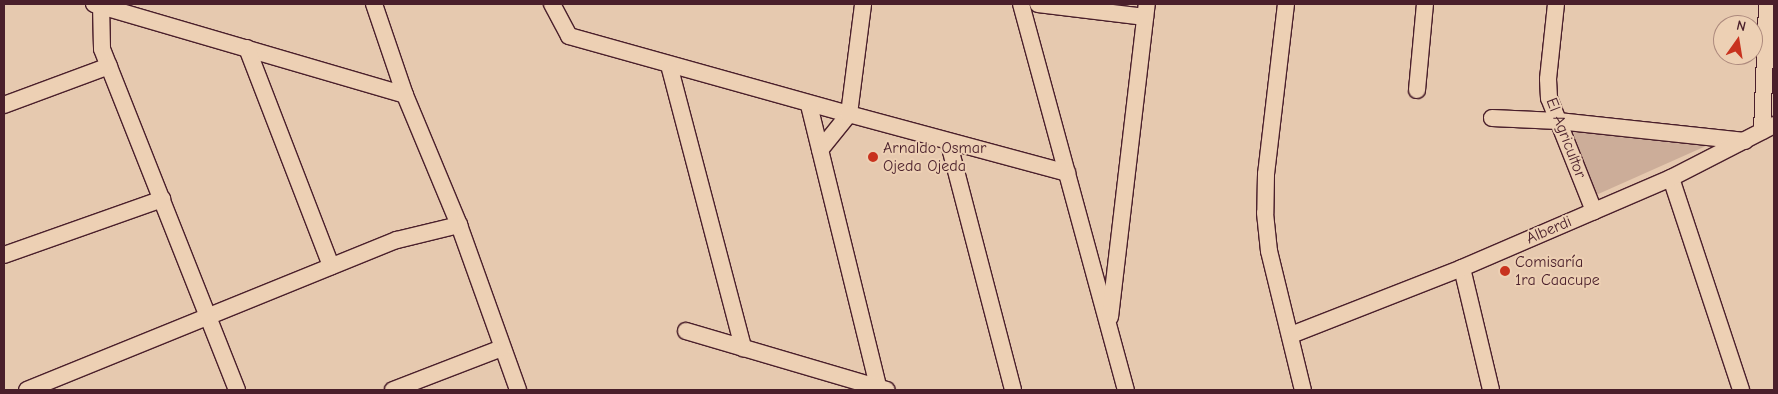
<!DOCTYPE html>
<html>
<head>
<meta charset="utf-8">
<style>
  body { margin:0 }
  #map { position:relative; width:1778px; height:394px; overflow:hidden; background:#e6c9af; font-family:"Comic Neue",sans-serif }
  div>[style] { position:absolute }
  .green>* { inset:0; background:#ccad99 }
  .roads { filter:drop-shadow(1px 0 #4a1f2b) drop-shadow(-1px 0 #4a1f2b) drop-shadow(0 1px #4a1f2b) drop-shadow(0 -1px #4a1f2b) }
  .minor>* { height:16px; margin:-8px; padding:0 8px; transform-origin:8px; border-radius:8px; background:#edd0b4 }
  .dots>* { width:14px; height:14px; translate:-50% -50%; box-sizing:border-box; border:2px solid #edd0b4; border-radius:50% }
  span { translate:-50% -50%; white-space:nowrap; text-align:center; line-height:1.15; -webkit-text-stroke:4px #edd0b4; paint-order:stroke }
  .street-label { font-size:16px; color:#4a1f2b }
  .poi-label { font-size:16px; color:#4a1f2b }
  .left { translate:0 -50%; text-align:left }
  .frame { position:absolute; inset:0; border:5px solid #4a1f2b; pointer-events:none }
  .north { position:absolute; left:1713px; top:15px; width:50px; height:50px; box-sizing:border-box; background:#edd0b4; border:1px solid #ac897d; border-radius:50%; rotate:13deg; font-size:14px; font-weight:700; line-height:20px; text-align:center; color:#4a1f2b }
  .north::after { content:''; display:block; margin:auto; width:18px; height:22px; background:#c8321e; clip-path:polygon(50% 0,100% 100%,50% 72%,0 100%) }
</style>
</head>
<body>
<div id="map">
  <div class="green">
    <i style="clip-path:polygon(1572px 129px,1715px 142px,1596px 195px)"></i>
  </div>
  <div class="roads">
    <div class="minor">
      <i style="left:94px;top:4px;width:324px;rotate:16.3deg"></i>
      <i style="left:101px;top:4px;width:45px;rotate:88.7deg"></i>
      <i style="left:102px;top:49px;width:367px;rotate:68.4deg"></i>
      <i style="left:374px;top:4px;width:96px;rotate:71.2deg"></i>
      <i style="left:405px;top:95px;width:141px;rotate:67.4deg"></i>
      <i style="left:459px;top:225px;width:175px;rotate:70.3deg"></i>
      <i style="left:552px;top:4px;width:36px;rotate:62deg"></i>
      <i style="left:569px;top:36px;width:291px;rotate:15.6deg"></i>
      <i style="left:849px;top:114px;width:111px;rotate:-82.7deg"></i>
      <i style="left:1021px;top:4px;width:400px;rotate:74.8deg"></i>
      <i style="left:1038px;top:4px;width:108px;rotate:6.9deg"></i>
      <i style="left:1286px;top:4px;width:171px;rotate:96.7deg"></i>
      <i style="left:1266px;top:174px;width:39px;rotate:91deg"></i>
      <i style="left:1265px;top:213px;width:38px;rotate:84deg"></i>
      <i style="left:1269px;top:251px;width:143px;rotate:76.3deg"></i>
      <i style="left:1556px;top:4px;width:75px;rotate:96.1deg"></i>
      <i style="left:1548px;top:79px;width:19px;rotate:87deg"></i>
      <i style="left:1549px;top:98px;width:122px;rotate:68.3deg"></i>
      <i style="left:247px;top:48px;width:234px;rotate:68.9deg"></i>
      <i style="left:669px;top:65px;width:293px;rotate:75.3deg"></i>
      <i style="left:1417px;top:90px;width:86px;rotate:-84.7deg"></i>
      <i style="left:4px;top:105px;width:112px;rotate:-20.4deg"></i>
      <i style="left:809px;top:105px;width:293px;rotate:76.2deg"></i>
      <i style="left:1492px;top:118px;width:66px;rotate:2.6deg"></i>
      <i style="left:1558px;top:121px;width:188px;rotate:6.1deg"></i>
      <i style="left:1762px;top:131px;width:127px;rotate:-87.7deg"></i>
      <i style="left:949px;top:144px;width:254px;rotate:75.4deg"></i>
      <i style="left:820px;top:150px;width:46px;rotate:-51.1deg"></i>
      <i style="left:849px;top:114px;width:226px;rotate:15.1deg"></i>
      <i style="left:1671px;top:178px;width:223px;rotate:71.7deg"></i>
      <i style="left:4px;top:255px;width:168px;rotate:-19.5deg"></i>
      <i style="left:1462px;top:268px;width:125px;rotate:76.6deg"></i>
      <i style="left:1110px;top:317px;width:315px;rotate:-83.3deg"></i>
      <i style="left:686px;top:331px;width:209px;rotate:16.4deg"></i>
      <i style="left:1291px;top:335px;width:184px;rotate:-21.4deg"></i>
      <i style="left:1462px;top:268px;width:228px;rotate:-23.3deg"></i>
      <i style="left:1671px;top:178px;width:116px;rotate:-27.2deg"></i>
      <i style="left:27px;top:390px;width:399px;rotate:-22.1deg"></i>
      <i style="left:397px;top:240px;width:64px;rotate:-13.6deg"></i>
      <i style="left:393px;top:390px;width:117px;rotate:-21.1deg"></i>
    </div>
  </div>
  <div class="dots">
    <i style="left:873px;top:157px;background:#c8321e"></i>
    <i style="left:1505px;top:271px;background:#c8321e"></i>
  </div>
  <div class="street-label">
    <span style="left:1566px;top:138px;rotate:69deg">El Agricultor</span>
    <span style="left:1549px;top:230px;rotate:-23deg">Alberdi</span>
  </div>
  <div class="poi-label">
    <span class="left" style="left:883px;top:157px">Arnaldo Osmar<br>Ojeda Ojeda</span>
    <span class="left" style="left:1515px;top:271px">Comisaría<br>1ra Caacupe</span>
  </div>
  <div class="frame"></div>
  <div class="north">N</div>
</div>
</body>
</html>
